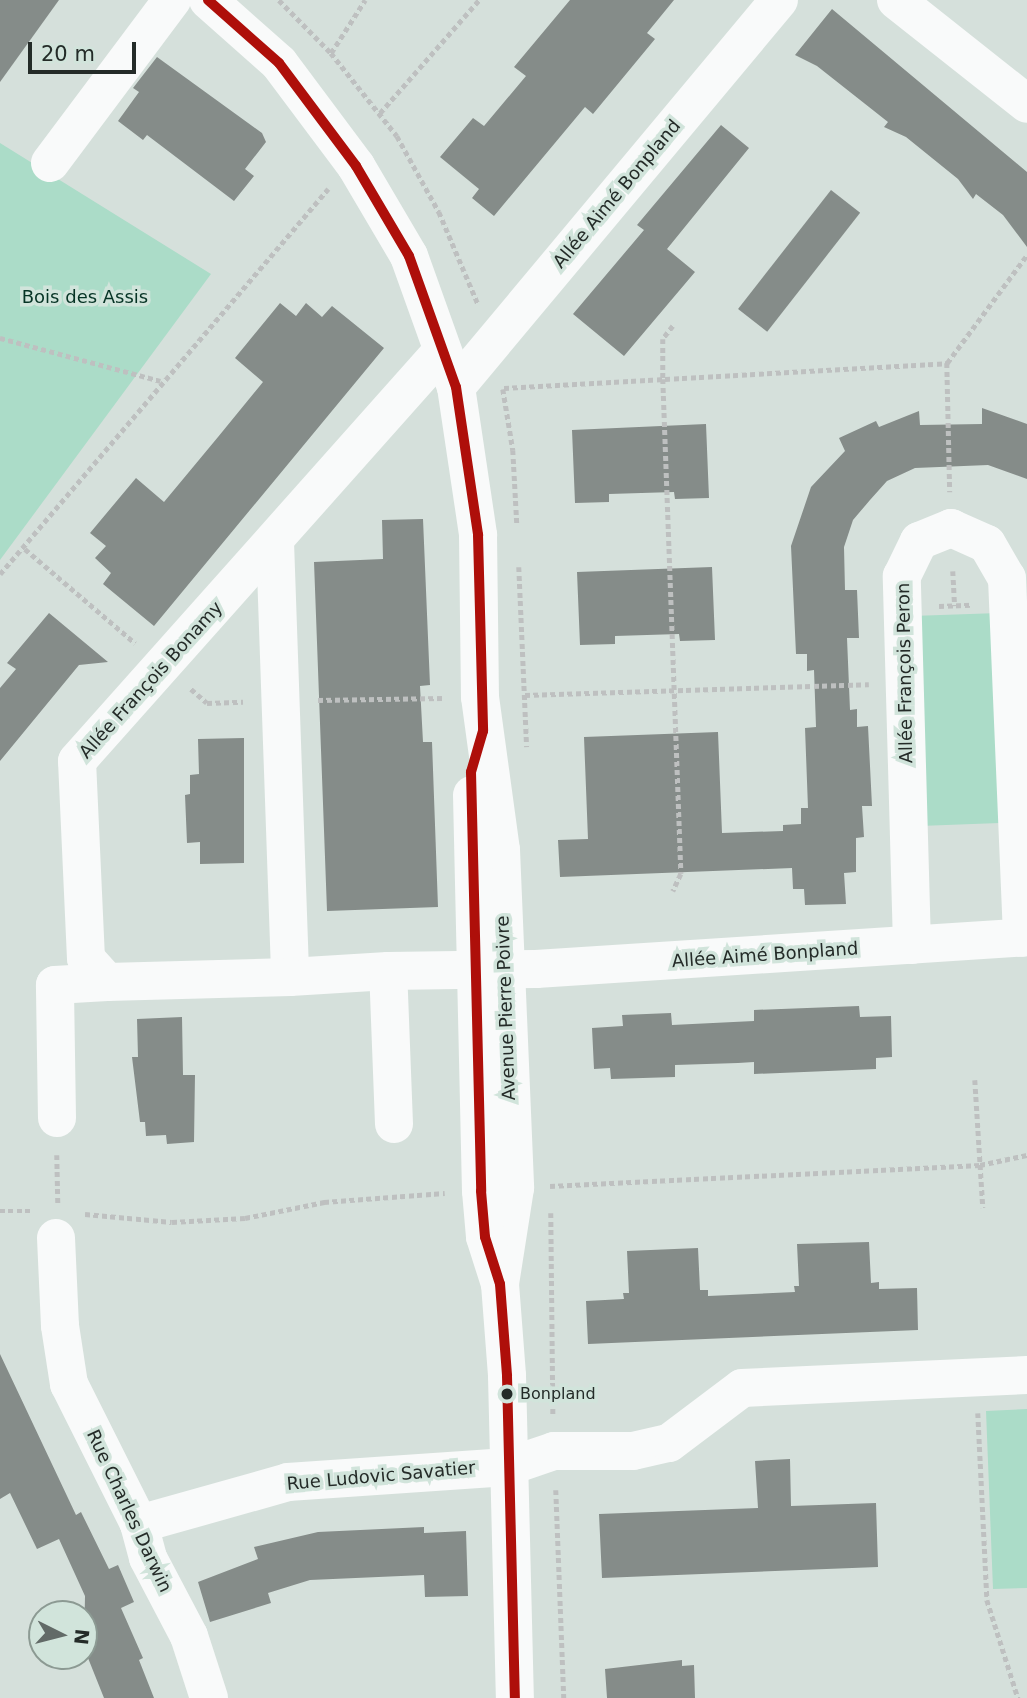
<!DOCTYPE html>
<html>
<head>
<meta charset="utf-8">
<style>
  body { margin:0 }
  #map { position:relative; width:1027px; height:1698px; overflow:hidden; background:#d5e0db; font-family:"DejaVu Sans",sans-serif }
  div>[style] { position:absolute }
  .green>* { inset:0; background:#abdcc8; transform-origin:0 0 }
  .building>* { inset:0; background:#858c89; transform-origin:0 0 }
  .path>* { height:4.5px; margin-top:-2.25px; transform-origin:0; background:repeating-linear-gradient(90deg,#bec0c0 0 5px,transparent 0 8.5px) }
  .minor>* { height:38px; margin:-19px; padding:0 19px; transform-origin:19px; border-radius:19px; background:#f9fafa }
  .bus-1>* { height:10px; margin:-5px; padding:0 5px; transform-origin:5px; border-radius:5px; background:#ae0f0a }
  .dots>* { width:19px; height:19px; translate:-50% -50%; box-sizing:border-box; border:4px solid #d1e4db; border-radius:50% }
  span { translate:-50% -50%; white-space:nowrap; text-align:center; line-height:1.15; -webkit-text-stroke:7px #d1e4db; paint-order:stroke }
  .bus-label { font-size:16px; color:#242b28 }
  .left { translate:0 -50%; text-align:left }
  .street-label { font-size:18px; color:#242b28 }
  .park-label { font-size:18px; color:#063425 }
  .north { position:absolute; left:28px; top:1600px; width:70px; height:70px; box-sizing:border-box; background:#d1e4db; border:2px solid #8c9a93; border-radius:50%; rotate:96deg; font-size:19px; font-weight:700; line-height:28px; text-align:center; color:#242b28 }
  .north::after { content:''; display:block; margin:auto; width:24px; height:32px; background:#626a67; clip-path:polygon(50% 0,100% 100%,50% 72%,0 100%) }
  .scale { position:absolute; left:28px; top:42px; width:108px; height:32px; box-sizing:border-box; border:4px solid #242b28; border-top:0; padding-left:9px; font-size:21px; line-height:24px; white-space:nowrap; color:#242b28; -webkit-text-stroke:5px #d1e4db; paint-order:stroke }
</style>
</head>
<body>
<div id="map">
  <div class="green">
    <i style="clip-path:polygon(0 143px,211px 274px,0 560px)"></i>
    <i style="left:999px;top:613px;width:210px;height:80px;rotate:88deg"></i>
    <i style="clip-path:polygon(1027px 1409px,1027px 1588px,993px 1589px,986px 1411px)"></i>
  </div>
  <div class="building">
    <i style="clip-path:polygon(0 0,59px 0,0 82px)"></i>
    <i style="clip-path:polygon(570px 0,674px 0,647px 33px,655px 39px,593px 114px,585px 107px,494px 216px,472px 198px,479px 189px,440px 157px,473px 118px,484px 126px,526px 76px,514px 67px)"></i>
    <i style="clip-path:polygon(832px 9px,1027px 172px,1027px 247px,1003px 215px,976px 194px,973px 199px,958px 179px,906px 137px,884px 127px,888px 122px,817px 66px,795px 55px)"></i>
    <i style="clip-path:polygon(157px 57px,262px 133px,266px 142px,245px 169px,254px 176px,234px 201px,147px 135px,143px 140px,118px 121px,139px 92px,133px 88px)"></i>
    <i style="clip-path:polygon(721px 125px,749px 148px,667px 249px,695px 272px,624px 356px,573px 314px,644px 230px,637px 225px)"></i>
    <i style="left:831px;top:190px;width:37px;height:151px;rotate:38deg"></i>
    <i style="clip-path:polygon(280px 303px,296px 316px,306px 303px,322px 317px,332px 306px,384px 348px,154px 626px,103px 584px,111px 573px,95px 558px,106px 546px,90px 533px,136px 478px,164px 502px,218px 437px,263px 382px,235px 358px)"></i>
    <i style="clip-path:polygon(982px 408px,1027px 424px,1027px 479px,988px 465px,915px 468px,887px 481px,870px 500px,853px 520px,844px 547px,845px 590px,857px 590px,859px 638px,847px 638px,850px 710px,857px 709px,857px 727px,868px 726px,872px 806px,862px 806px,864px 837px,856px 838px,856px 872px,844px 873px,846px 904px,805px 905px,804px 889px,793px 889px,792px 868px,560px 877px,558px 840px,588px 839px,584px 737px,718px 732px,722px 833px,783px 831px,783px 825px,801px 824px,801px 808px,808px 808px,805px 728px,816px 727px,814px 670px,807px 671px,807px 654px,796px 654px,791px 546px,811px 487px,845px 451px,839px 438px,876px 421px,879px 427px,919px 411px,920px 425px,982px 424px)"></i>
    <i style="clip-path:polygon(706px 424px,709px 498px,675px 499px,674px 492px,609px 494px,609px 502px,575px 503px,572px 430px)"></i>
    <i style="clip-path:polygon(423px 519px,430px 685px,420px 686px,423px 742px,432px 742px,438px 907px,327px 911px,314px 562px,383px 559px,382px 520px)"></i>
    <i style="clip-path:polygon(712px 567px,715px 640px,680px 641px,679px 634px,615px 636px,615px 644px,580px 645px,577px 572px)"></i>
    <i style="clip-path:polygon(49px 613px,108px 662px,79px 665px,0 761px,0 688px,16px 669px,7px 663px)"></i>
    <i style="clip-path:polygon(244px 738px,244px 863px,200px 864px,200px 842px,187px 843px,185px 795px,190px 794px,190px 775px,199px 774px,198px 739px)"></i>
    <i style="clip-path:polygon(859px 1006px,860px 1017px,891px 1016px,892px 1057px,876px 1058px,876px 1069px,754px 1074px,754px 1062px,738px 1063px,675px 1065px,675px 1077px,611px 1079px,610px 1068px,594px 1069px,592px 1028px,623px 1026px,622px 1015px,671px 1013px,672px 1025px,754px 1021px,754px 1010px)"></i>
    <i style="clip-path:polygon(182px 1017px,183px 1075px,195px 1075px,194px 1142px,167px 1144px,166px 1135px,146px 1136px,145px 1122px,140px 1122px,132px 1057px,138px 1057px,137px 1019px)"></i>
    <i style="clip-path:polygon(869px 1242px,871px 1283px,879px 1282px,879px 1289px,917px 1288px,918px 1330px,588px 1344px,586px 1301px,624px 1299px,623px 1293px,629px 1293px,627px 1251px,698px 1248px,700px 1290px,708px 1290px,708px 1296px,795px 1292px,794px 1286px,799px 1286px,797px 1244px)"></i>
    <i style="clip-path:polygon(0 1354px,76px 1515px,81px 1512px,109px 1569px,118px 1565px,134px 1602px,121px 1608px,143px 1658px,139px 1660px,154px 1698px,104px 1698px,84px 1648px,85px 1596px,59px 1539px,37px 1549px,10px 1493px,0 1499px)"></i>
    <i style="clip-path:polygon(790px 1459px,791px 1506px,876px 1503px,878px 1567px,602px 1578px,599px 1514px,758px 1508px,755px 1461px)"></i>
    <i style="clip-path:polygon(424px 1527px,424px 1533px,466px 1531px,468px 1596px,425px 1597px,424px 1575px,310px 1580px,268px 1593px,271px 1603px,210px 1622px,198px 1582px,258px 1559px,254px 1547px,318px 1532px)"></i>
    <i style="clip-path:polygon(682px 1660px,682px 1666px,694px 1665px,695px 1698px,607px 1698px,605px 1669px)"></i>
  </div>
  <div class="path">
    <i style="left:279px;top:0;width:74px;rotate:45.5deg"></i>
    <i style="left:331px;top:53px;width:106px;rotate:51.5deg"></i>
    <i style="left:397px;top:136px;width:87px;rotate:61.1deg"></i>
    <i style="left:439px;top:212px;width:100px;rotate:67deg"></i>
    <i style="left:331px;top:53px;width:63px;rotate:-57.3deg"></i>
    <i style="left:380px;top:113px;width:150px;rotate:-48.8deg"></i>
    <i style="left:673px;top:326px;width:16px;rotate:128deg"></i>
    <i style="left:663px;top:339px;width:40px;rotate:90deg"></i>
    <i style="left:663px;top:379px;width:495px;rotate:87.9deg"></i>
    <i style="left:681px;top:874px;width:19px;rotate:115deg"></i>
    <i style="left:0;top:338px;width:166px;rotate:15deg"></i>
    <i style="left:947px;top:363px;width:129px;rotate:88.7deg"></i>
    <i style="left:504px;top:388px;width:444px;rotate:-3.2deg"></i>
    <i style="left:947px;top:363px;width:134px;rotate:-53.5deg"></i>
    <i style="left:503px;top:389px;width:62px;rotate:80.7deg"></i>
    <i style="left:513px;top:450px;width:73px;rotate:86.9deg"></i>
    <i style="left:25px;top:549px;width:145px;rotate:40.5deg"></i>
    <i style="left:519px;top:567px;width:180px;rotate:87.5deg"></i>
    <i style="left:953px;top:571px;width:35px;rotate:87deg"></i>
    <i style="left:0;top:574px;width:506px;rotate:-49.57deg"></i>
    <i style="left:939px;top:606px;width:33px;rotate:-2deg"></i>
    <i style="left:191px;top:689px;width:21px;rotate:41deg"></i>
    <i style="left:207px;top:703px;width:36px;rotate:-2deg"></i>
    <i style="left:525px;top:695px;width:344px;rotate:-1.8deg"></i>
    <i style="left:318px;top:700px;width:125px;rotate:-0.9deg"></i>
    <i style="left:975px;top:1080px;width:128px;rotate:86.4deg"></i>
    <i style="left:57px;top:1155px;width:48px;rotate:88.8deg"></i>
    <i style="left:550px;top:1186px;width:431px;rotate:-2.8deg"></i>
    <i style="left:980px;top:1165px;width:48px;rotate:-12deg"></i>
    <i style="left:0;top:1211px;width:31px"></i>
    <i style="left:551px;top:1213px;width:201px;rotate:89.4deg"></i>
    <i style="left:85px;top:1214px;width:87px;rotate:5.3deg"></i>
    <i style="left:172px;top:1222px;width:73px;rotate:-3.1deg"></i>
    <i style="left:245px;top:1218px;width:81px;rotate:-11.4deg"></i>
    <i style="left:324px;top:1202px;width:121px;rotate:-4.3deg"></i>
    <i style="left:978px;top:1413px;width:187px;rotate:87.2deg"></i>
    <i style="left:987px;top:1600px;width:103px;rotate:72.4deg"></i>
    <i style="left:556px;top:1490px;width:208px;rotate:87.8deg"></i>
  </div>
  <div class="minor">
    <i style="left:208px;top:0;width:95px;rotate:41.6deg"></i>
    <i style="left:279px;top:63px;width:129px;rotate:53.2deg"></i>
    <i style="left:356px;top:166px;width:104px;rotate:59.5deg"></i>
    <i style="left:409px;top:256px;width:139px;rotate:70.3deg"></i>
    <i style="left:456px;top:387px;width:150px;rotate:81.5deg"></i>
    <i style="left:478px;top:535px;width:162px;rotate:89.3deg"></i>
    <i style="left:480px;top:697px;width:154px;rotate:82.2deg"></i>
    <i style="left:501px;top:850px;width:338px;rotate:87.6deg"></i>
    <i style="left:515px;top:1188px;width:97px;rotate:98.9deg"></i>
    <i style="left:896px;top:0;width:167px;rotate:38.4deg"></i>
    <i style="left:50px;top:163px;width:204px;rotate:-53.2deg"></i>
    <i style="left:456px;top:387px;width:504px;rotate:-50.15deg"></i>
    <i style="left:275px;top:542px;width:435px;rotate:88deg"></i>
    <i style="left:290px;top:977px;width:98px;rotate:-3.5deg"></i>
    <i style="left:472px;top:795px;width:396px;rotate:88.7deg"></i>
    <i style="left:481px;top:1191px;width:46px;rotate:85deg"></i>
    <i style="left:485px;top:1237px;width:49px;rotate:72.3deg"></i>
    <i style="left:500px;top:1284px;width:92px;rotate:85.6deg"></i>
    <i style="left:507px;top:1376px;width:322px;rotate:88.6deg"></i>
    <i style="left:912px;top:945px;width:369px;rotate:-91.6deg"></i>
    <i style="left:902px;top:576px;width:39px;rotate:-64deg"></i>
    <i style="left:919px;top:541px;width:35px;rotate:-22deg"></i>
    <i style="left:951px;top:528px;width:39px;rotate:24deg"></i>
    <i style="left:987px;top:544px;width:39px;rotate:60deg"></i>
    <i style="left:1007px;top:578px;width:360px;rotate:87.6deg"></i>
    <i style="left:290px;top:977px;width:183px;rotate:178.4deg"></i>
    <i style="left:107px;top:982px;width:31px;rotate:-132deg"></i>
    <i style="left:86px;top:959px;width:198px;rotate:-92.6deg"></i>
    <i style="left:77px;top:761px;width:549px;rotate:-48.32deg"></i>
    <i style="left:57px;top:1118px;width:133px;rotate:-90.9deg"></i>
    <i style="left:55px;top:985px;width:52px;rotate:-3.3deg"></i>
    <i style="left:394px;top:1124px;width:153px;rotate:-92.2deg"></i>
    <i style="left:388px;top:971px;width:148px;rotate:-0.8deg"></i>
    <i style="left:536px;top:969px;width:492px;rotate:-3.7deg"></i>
    <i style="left:56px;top:1238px;width:88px;rotate:87.4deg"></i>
    <i style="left:60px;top:1326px;width:59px;rotate:81.2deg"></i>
    <i style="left:69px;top:1384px;width:157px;rotate:63.4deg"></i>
    <i style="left:139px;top:1524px;width:35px;rotate:75deg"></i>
    <i style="left:148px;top:1558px;width:88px;rotate:62.3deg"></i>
    <i style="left:189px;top:1636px;width:65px;rotate:72.1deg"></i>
    <i style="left:139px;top:1524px;width:155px;rotate:-15.7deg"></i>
    <i style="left:288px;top:1482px;width:220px;rotate:-3.9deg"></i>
    <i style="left:507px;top:1467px;width:50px;rotate:-18.8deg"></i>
    <i style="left:554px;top:1451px;width:79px"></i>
    <i style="left:633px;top:1451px;width:37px;rotate:-13deg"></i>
    <i style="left:669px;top:1443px;width:91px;rotate:-37deg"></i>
    <i style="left:742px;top:1388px;width:285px;rotate:-2.6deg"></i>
  </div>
  <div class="bus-1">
    <i style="left:208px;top:0;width:95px;rotate:41.6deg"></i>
    <i style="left:279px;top:63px;width:129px;rotate:53.2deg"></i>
    <i style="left:356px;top:166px;width:104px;rotate:59.5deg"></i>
    <i style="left:409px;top:256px;width:139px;rotate:70.3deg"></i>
    <i style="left:456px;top:387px;width:150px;rotate:81.5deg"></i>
    <i style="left:478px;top:535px;width:196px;rotate:88.5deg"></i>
    <i style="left:483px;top:731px;width:43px;rotate:106.3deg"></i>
    <i style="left:471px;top:772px;width:419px;rotate:88.6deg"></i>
    <i style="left:481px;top:1191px;width:46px;rotate:85deg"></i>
    <i style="left:485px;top:1237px;width:49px;rotate:72.3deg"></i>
    <i style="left:500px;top:1284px;width:92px;rotate:85.6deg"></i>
    <i style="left:507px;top:1376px;width:322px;rotate:88.6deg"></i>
  </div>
  <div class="dots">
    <i style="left:507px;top:1394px;background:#242b28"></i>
  </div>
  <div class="bus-label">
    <span class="left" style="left:520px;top:1394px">Bonpland</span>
  </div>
  <div class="street-label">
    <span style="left:617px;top:194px;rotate:-50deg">Allée Aimé Bonpland</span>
    <span style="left:905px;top:673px;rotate:-91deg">Allée François Peron</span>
    <span style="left:151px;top:680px;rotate:-48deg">Allée François Bonamy</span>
    <span style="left:765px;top:955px;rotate:-4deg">Allée Aimé Bonpland</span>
    <span style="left:506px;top:1008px;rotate:-92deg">Avenue Pierre Poivre</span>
    <span style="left:381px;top:1476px;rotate:-5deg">Rue Ludovic Savatier</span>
    <span style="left:129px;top:1511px;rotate:65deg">Rue Charles Darwin</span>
  </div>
  <div class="park-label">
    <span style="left:85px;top:297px">Bois des Assis</span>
  </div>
  <div class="north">N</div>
  <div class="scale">20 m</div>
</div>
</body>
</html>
